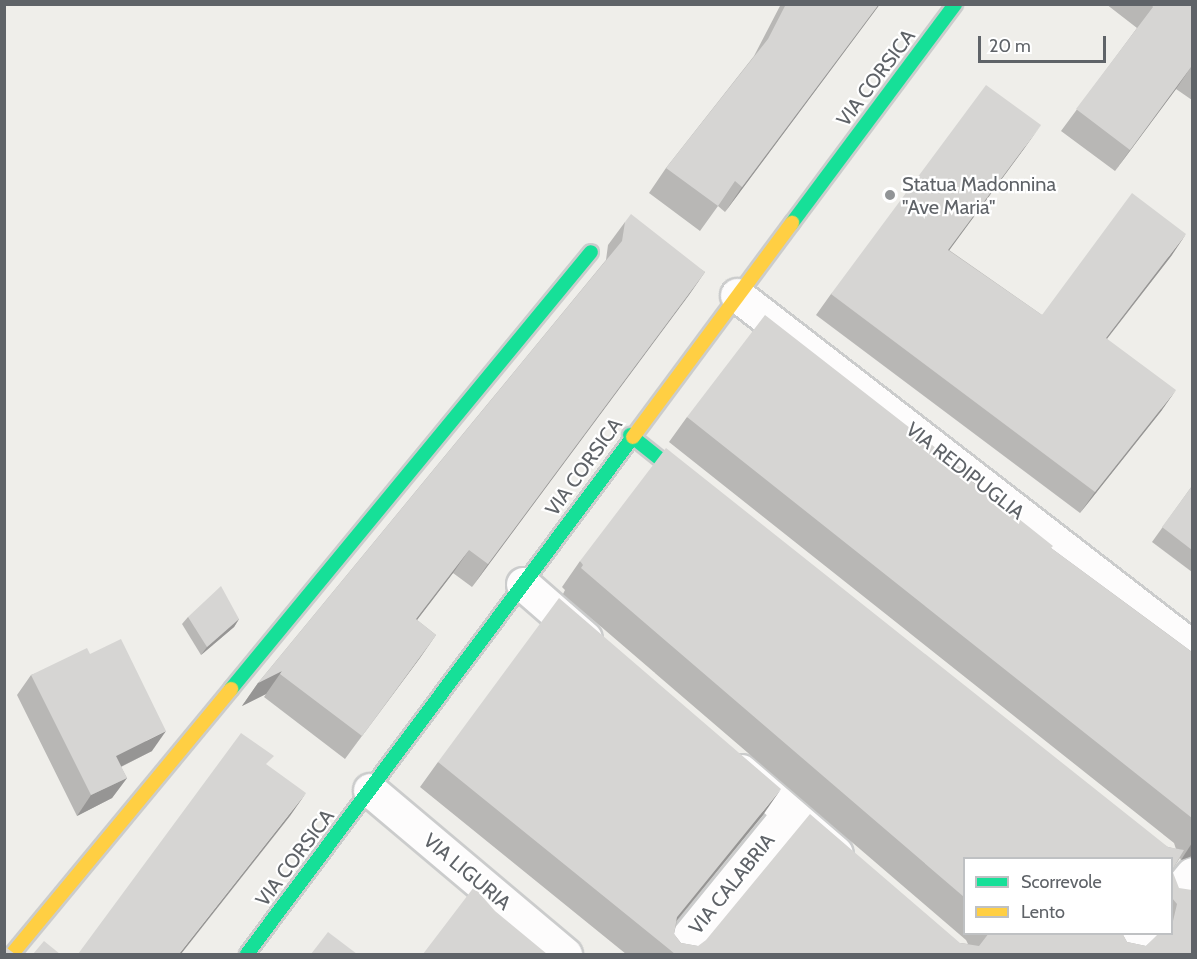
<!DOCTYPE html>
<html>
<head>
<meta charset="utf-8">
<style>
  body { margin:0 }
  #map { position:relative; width:1197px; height:959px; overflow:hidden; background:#efeeea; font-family:Cabin,sans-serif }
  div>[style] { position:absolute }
  .roads { filter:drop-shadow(2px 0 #cbcccc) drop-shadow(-2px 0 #cbcccc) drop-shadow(0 2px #cbcccc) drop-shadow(0 -2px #cbcccc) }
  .street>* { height:33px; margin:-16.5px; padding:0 16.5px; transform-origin:16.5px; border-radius:16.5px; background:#fdfcfc }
  .fast>* { height:14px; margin:-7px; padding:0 7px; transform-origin:7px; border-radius:7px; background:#16e098 }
  .slow>* { height:14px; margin:-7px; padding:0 7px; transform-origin:7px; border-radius:7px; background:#ffcf43 }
  .wall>* { inset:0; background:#b8b7b5 }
  .shaded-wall>* { inset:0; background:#969594 }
  .building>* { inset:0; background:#d6d5d3 }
  .dots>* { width:16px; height:16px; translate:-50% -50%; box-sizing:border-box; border:3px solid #fff; border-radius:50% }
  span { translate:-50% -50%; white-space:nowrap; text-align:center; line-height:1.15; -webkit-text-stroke:4.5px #fff; paint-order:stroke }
  .street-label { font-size:20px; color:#5f6368 }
  .poi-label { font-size:20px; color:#5f6368 }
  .left { translate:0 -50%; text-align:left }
  .frame { position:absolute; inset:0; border:6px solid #5f6368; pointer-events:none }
  .legend { position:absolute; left:963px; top:857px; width:210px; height:78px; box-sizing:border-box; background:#fff; border:2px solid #bfc1c3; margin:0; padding:8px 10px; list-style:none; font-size:18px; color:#5f6368 }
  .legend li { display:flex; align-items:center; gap:12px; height:30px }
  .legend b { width:30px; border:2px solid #bfc1c3 }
  .scale { position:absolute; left:978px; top:36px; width:128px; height:27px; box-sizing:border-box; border:3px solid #5f6368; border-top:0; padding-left:8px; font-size:18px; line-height:21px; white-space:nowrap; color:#5f6368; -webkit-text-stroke:4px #fff; paint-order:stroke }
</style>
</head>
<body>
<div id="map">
  <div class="roads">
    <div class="street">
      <i style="left:737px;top:295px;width:575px;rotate:37.73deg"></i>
      <i style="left:523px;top:584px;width:82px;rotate:41.1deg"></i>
      <i style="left:741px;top:771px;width:125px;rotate:40.8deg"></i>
      <i style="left:370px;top:790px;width:255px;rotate:40.1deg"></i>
      <i style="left:1172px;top:899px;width:32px;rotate:-51deg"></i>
      <i style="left:674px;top:954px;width:182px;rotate:-50.8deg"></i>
      <i style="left:1122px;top:954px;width:28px;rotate:-46deg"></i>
    </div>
    <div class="fast">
      <i style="left:792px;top:223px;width:273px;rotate:-53.3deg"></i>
      <i style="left:630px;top:435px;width:82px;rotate:38.6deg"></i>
      <i style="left:231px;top:689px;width:566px;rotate:-50.52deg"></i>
      <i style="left:247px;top:954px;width:645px;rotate:-53.25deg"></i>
    </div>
    <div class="slow">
      <i style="left:633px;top:437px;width:267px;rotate:-53.4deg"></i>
      <i style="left:12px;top:954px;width:344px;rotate:-50.4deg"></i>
    </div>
  </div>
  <div class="wall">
    <i style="clip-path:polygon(781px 4px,880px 4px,725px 212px,718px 206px,700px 231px,649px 193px,666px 168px,754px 56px)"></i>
    <i style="clip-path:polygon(1106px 4px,1192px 4px,1192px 100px,1176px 89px,1115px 171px,1061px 131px,1137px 28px)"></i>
    <i style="clip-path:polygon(1026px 146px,949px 250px,1042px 315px,1172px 255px,1107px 339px,1162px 410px,1080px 513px,816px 315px,831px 294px)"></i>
    <i style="clip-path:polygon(625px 222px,705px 272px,472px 587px,453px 573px,417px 620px,436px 635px,345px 759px,264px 697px,266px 694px,242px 706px,258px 683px,606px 260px,608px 245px)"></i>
    <i style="clip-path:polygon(evenodd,687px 417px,973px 477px,971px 480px,1051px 548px,1192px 652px,1192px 856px,1181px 860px,1180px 858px,1172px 870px,1192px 954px,626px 954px,420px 787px,438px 762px,763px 815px,677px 921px,674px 934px,681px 943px,698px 946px,960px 943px,968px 944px,966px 940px,563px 594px,565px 590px,562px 587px,580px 561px,1168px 847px,1176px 849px,1174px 843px,669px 442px,687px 417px,964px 858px,1172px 858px,1172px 933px,1158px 933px,1158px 935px,1146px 946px,1127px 942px,1122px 933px,964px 933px,964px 858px)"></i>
    <i style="clip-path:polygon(1192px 486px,1192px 572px,1152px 542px)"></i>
    <i style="clip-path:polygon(188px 617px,239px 619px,234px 627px,201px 655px,182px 624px)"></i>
    <i style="clip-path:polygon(90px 654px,152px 751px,121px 767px,127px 778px,112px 798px,77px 816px,17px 695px,31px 675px)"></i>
  </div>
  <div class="shaded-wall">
    <i style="clip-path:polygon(879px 4px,880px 4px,725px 212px,742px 187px)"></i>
    <i style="clip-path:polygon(1191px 67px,1176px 89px,1115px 171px,1130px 150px)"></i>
    <i style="clip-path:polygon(1041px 125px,1026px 146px,934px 271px,948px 250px)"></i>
    <i style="clip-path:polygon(1186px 234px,1172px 255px,1091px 359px,1106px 338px)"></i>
    <i style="clip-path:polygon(705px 272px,689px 295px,472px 587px,488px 564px)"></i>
    <i style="clip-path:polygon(1176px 390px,1162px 410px,1080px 513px,1095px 492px)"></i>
    <i style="clip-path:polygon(469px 550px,453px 573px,400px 642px,416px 619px)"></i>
    <i style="clip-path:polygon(239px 619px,234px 627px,201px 655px,207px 647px)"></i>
    <i style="clip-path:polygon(436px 635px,420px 658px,345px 759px,362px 736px)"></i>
    <i style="clip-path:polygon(282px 671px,266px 694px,242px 706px,258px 683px)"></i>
    <i style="clip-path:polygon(166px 731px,152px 751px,102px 776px,116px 756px)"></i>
    <i style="clip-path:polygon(127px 778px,112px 798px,77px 816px,91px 795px)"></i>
    <i style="clip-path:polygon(781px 789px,763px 815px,659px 942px,677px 917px)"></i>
    <i style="clip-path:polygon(306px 793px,290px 816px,181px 954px,179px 954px)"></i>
    <i style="clip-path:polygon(1192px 843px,1192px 856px,1181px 860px)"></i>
  </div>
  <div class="building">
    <i style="clip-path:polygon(786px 4px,879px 4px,742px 187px,735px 181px,718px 206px,666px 168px,768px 39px)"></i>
    <i style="clip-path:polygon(1151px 4px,1192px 4px,1192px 68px,1191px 67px,1130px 150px,1076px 109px,1153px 7px)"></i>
    <i style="clip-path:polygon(986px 85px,1041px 125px,948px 250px,1042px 315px,1132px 193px,1186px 234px,1106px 338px,1176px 390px,1095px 492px,831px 294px)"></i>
    <i style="clip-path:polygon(631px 214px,705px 272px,488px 564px,469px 550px,416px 619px,436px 635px,362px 736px,280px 674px,282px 671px,258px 683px,622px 241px,625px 222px)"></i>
    <i style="clip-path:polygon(765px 315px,973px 477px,970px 480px,1053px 546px,1051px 548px,1192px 652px,1192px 820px,1192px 818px,687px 417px)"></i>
    <i style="clip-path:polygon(666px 448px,1168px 847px,1184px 850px,1172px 870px,1179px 888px,1192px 890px,1192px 954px,675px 954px,438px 762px,559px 598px,781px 789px,677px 917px,674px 934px,681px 943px,698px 946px,706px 940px,810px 814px,960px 943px,979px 946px,989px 933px,1122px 933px,1127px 942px,1146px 946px,1159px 933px,1172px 933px,1172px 922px,1173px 921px,1177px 904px,1172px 898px,1172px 858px,964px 858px,964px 897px,581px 568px,583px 565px,580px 561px)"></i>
    <i style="clip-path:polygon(1192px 486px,1192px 550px,1162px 527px)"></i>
    <i style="clip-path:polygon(221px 586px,239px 619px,207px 647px,188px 617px)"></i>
    <i style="clip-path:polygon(121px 639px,166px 731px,116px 756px,127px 778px,91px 795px,31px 675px,87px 648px,90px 654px)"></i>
    <i style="clip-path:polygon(241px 733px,274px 756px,266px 764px,306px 793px,179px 954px,78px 954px)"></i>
    <i style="clip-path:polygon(474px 887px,495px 911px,547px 954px,423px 954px)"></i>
    <i style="clip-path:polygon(328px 932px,357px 954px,311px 954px)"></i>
    <i style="clip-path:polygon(44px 941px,60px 954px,33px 954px)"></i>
    <i style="clip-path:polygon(4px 946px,15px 954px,4px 954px)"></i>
  </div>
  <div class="dots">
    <i style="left:890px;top:195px;background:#919496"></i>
  </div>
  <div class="street-label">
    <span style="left:876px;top:78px;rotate:-53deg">VIA CORSICA</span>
    <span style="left:584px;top:467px;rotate:-54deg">VIA CORSICA</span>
    <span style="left:965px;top:471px;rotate:38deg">VIA REDIPUGLIA</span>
    <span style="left:295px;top:858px;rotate:-53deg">VIA CORSICA</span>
    <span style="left:467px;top:872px;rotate:40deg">VIA LIGURIA</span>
    <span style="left:732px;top:884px;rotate:-51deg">VIA CALABRIA</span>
  </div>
  <div class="poi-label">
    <span class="left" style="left:902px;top:196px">Statua Madonnina<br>"Ave Maria"</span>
  </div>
  <div class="frame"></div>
  <ul class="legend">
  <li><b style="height:8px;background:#16e098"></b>Scorrevole</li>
  <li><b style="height:8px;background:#ffcf43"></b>Lento</li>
  </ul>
  <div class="scale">20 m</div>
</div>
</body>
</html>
